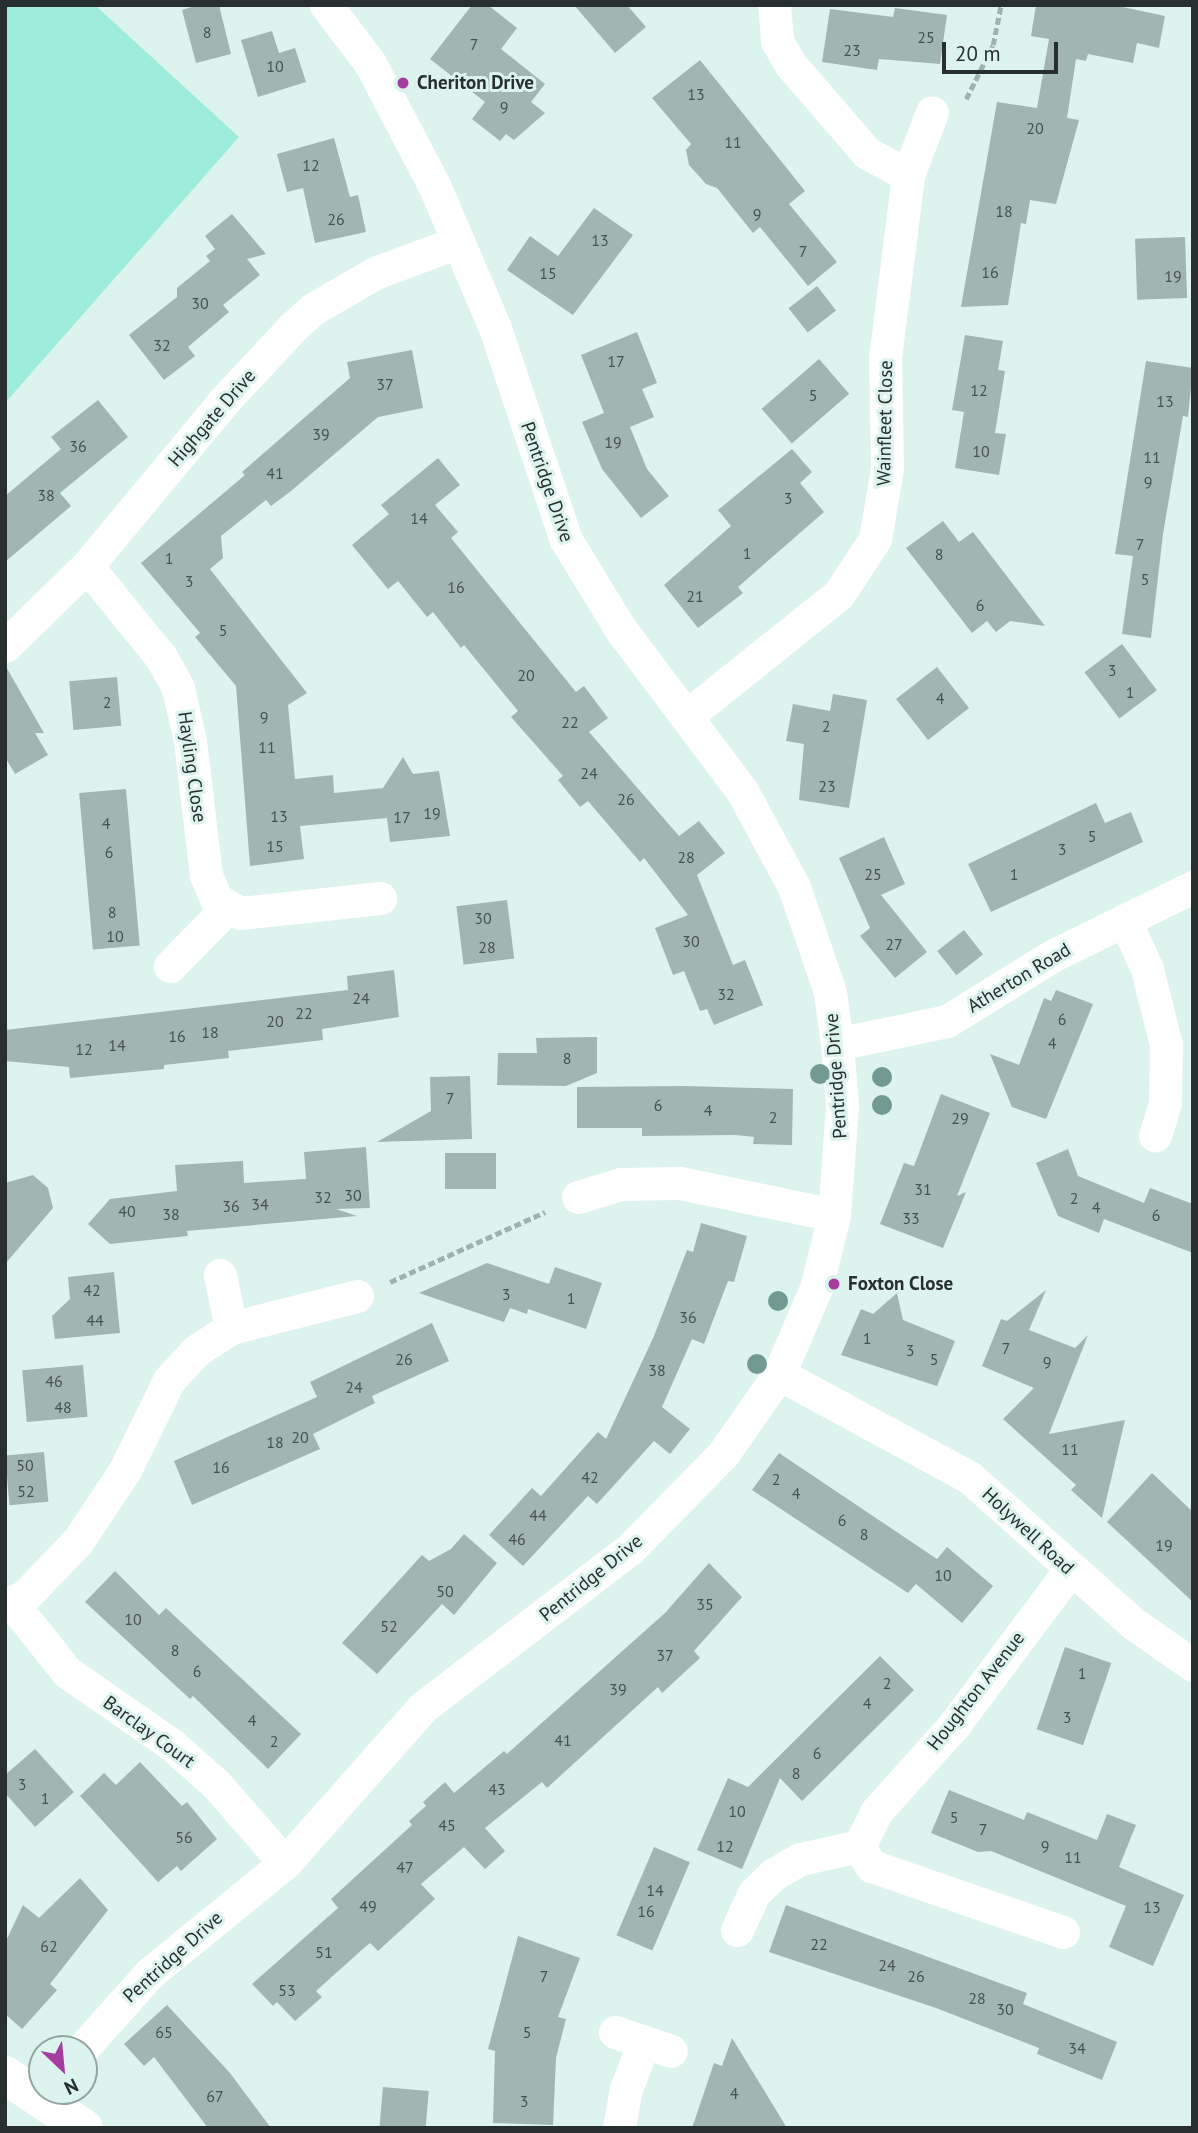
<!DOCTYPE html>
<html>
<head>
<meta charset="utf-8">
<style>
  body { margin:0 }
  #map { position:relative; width:1198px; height:2133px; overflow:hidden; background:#ddf3ee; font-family:"PT Sans",sans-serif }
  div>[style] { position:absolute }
  .green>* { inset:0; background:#9eeddc }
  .building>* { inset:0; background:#a2b6b1; transform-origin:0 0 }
  .path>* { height:4.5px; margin-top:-2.25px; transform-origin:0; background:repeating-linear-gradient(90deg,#a0b2ae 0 7px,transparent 0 10.5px) }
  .minor>* { height:33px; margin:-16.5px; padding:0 16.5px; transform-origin:16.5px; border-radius:16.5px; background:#fff }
  .tertiary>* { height:38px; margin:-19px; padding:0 19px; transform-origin:19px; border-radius:19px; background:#fff }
  .trees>* { width:20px; height:20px; margin:-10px; border-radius:50%; background:#729a93 }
  .dots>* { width:19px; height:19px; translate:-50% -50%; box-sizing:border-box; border:4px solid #ddf3ee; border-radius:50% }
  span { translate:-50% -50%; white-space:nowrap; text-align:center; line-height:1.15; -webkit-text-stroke:6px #ddf3ee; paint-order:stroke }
  .number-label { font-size:16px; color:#46524f }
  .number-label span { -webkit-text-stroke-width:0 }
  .poi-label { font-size:19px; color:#27302e; font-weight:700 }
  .left { translate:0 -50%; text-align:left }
  .street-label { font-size:19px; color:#27302e }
  .frame { position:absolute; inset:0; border:7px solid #27302e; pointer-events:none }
  .north { position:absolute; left:28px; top:2035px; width:70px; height:70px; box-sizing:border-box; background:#ddf3ee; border:2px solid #94a5a1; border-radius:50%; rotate:154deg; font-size:19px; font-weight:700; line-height:28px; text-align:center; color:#27302e }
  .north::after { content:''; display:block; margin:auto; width:24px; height:32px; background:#a53d9f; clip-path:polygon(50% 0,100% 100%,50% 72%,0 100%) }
  .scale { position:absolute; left:942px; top:42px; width:116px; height:32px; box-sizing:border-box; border:4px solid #27302e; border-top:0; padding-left:9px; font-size:21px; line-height:24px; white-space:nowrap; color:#27302e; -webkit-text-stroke:5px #ddf3ee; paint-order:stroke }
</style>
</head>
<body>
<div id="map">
  <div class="green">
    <i style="clip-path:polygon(5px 5px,95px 5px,239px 137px,5px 403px)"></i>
  </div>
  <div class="building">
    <i style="clip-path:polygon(198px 5px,219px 5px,231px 54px,196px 63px,182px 10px)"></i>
    <i style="clip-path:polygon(472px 5px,488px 5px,517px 28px,501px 49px,545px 84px,531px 102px,545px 113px,514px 140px,506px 134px,500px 141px,472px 119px,485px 102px,430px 59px)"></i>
    <i style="clip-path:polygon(574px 5px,627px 5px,646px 27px,615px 53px)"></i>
    <i style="clip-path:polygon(1036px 5px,1113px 5px,1165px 16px,1159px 48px,1137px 43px,1133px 63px,1088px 54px,1086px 61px,1076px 59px,1067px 118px,1079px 120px,1056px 204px,1030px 200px,1026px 224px,1021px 223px,1008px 305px,961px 307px,997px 102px,1037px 108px,1049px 39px,1031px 36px)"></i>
    <i style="clip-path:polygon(895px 8px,947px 15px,940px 64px,879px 59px,877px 70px,822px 62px,830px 9px,893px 17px)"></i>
    <i style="clip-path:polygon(272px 31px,279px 53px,295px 48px,306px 82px,258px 97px,241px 40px)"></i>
    <i style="clip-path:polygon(700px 60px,805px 191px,789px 204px,837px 262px,808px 286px,760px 227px,753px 233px,717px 188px,706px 184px,689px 165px,686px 150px,691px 144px,652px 98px)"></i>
    <i style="clip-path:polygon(334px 138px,350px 197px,358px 195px,366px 232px,315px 243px,303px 188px,287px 192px,277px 154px)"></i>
    <i style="clip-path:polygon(594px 208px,633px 235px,573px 315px,507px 270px,530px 236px,558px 256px)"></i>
    <i style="clip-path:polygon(232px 214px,266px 254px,247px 259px,260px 275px,223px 305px,229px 312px,188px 347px,195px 356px,164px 380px,129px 335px,177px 297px,177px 288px,210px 261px,206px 256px,215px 249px,205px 236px)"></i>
    <i style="left:1185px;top:237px;width:61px;height:50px;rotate:88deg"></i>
    <i style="left:817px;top:286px;width:31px;height:36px;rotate:52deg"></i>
    <i style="clip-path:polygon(637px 332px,657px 383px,642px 389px,654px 417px,630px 427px,647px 469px,669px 496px,641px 518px,602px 469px,582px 422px,604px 413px,581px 355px)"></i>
    <i style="clip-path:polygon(965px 335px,1003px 341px,998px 370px,1005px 371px,995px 433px,1006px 434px,999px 475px,955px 468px,964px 412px,952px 410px)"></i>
    <i style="clip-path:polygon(412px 350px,423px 408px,378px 417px,291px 491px,271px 506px,266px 500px,221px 536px,223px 558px,210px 569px,307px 693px,288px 705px,295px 779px,333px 775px,334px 793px,383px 788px,403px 757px,413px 774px,439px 771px,450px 836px,390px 842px,387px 818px,300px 826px,304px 859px,250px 866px,236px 686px,195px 637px,200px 633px,141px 563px,245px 475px,242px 472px,350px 378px,347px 362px)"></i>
    <i style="left:819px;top:359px;width:46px;height:76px;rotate:49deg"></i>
    <i style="clip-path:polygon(1146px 361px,1193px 368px,1188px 417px,1183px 416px,1163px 534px,1151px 638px,1122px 634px,1133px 556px,1115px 554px)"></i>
    <i style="clip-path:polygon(98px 400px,128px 437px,60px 493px,71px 506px,5px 562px,5px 496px,61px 449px,51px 437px)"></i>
    <i style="clip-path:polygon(792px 449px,812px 472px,800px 483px,824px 512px,738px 587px,743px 593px,698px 628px,664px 585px,731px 526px,718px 510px)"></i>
    <i style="clip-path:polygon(438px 458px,460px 485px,435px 505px,458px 532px,451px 538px,576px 692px,584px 686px,608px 718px,589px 732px,679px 836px,699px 821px,725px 853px,697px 875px,733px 965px,745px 960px,763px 1005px,714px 1025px,707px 1009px,700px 1011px,684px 971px,673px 975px,655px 928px,688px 915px,644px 858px,640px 862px,588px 801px,580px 807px,558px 780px,563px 776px,511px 717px,518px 711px,464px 645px,461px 648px,433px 612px,427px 617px,398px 581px,388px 589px,352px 545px,389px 514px,381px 505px)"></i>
    <i style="clip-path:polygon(943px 521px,959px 542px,973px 532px,1045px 626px,1010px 621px,996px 632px,987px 621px,972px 633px,906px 548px)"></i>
    <i style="left:1122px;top:644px;width:58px;height:47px;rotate:53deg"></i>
    <i style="clip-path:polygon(5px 665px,44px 733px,35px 733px,48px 755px,15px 774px,5px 757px)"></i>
    <i style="left:937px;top:667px;width:52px;height:52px;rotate:52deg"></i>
    <i style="left:117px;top:677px;width:49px;height:48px;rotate:85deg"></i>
    <i style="clip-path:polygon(833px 694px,867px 700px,849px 808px,799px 800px,804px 744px,786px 741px,793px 704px,830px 711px)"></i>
    <i style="left:126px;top:789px;width:157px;height:47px;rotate:85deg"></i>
    <i style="clip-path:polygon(1096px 803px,1105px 823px,1131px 812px,1143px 842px,991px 912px,968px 864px)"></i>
    <i style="clip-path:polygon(884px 837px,905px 884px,881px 895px,927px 952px,895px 978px,860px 936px,870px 928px,839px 858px)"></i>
    <i style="left:507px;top:900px;width:59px;height:51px;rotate:83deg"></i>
    <i style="left:964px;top:930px;width:31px;height:34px;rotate:52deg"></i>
    <i style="clip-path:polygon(394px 970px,399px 1017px,322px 1029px,323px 1040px,228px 1051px,229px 1058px,164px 1065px,164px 1069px,70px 1078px,69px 1067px,5px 1061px,5px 1030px,348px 990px,347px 976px)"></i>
    <i style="clip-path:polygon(1056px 990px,1093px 1004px,1046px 1119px,1012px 1107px,990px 1054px,1019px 1065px,1044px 998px,1051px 1001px)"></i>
    <i style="clip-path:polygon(597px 1037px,597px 1073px,566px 1086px,497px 1085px,498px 1053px,537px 1053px,536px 1038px)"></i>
    <i style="clip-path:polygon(470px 1076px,472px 1139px,377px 1142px,431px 1111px,430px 1077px)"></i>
    <i style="clip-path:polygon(683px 1086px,793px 1089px,792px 1145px,753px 1144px,754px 1137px,736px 1135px,642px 1136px,642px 1128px,577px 1128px,577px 1087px)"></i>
    <i style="clip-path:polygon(941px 1094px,990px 1113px,957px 1196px,966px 1192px,943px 1248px,880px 1224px,904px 1163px,914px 1166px)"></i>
    <i style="clip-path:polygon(366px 1147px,370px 1208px,336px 1209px,357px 1216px,187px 1231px,188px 1236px,110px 1244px,88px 1224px,110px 1199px,177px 1191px,175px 1165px,243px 1161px,244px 1183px,306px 1179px,304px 1152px)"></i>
    <i style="clip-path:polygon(1068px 1149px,1078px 1176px,1144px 1203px,1150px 1188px,1193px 1204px,1193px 1253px,1104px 1219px,1099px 1233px,1058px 1216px,1036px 1163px)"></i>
    <i style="left:496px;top:1153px;width:36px;height:51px;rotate:90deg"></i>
    <i style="clip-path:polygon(33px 1175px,48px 1188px,53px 1208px,5px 1264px,5px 1183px)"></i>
    <i style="clip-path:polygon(701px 1223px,747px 1236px,734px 1282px,728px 1281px,704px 1344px,692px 1339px,662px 1407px,690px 1429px,670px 1454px,654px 1441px,597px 1504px,588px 1496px,523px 1566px,489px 1535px,532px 1488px,541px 1496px,598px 1432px,606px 1439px,654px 1336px,687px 1250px,693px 1252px)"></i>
    <i style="clip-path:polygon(487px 1263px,549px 1284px,555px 1267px,602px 1283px,586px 1329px,528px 1309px,527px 1314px,510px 1308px,504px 1322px,419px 1293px)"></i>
    <i style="clip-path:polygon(114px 1272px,120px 1333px,55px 1339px,52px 1316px,70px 1299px,68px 1277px)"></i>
    <i style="clip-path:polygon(1046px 1290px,1029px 1330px,1075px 1348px,1088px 1335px,1049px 1434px,1125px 1420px,1102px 1518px,1071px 1490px,1076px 1485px,1003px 1419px,1034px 1388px,982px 1366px,1001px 1319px,1007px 1321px)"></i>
    <i style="clip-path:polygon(897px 1293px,903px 1320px,955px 1341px,937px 1386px,841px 1355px,861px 1309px,873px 1314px)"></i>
    <i style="clip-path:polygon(432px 1323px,449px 1361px,372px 1396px,375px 1403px,313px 1434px,320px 1449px,192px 1505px,174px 1461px,317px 1397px,310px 1382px)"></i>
    <i style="left:83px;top:1365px;width:52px;height:61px;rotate:85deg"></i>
    <i style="left:44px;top:1452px;width:50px;height:39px;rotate:85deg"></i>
    <i style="clip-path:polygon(779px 1453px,937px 1559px,947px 1547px,993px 1586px,962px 1623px,916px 1584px,908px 1593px,752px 1490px)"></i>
    <i style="clip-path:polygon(1152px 1473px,1193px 1512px,1193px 1602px,1107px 1522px)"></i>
    <i style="clip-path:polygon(464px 1534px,497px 1563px,454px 1615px,442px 1604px,377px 1674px,342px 1643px,422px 1555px,429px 1561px,451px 1549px)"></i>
    <i style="clip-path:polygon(709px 1563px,742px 1597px,694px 1651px,700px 1658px,662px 1693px,658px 1687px,547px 1788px,542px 1782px,485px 1828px,505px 1851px,485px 1869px,464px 1847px,421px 1884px,435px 1899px,378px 1951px,370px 1943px,364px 1948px,316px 1991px,322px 1997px,295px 2021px,277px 2002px,273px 2006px,252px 1984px,338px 1908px,331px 1899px,412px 1825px,409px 1821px,426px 1806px,423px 1802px,445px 1782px,454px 1793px,504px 1751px,507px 1754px,665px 1613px)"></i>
    <i style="clip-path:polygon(115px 1571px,159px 1615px,166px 1608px,301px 1734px,268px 1769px,193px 1696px,190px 1699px,85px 1602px)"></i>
    <i style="left:1065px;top:1647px;width:49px;height:87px;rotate:19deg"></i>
    <i style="clip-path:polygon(880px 1656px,914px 1690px,802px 1801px,780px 1778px,742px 1869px,697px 1850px,728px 1778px,748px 1787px)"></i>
    <i style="clip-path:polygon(35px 1749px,74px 1792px,35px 1827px,5px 1793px,5px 1775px)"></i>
    <i style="clip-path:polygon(140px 1762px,182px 1806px,187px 1802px,217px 1839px,181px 1871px,177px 1866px,158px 1882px,80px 1796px,104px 1773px,116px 1785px)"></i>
    <i style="clip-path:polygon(949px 1790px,1024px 1820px,1027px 1812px,1097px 1840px,1107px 1814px,1136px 1825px,1119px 1867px,1184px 1895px,1153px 1966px,1109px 1947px,1126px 1906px,991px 1851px,978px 1852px,931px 1833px)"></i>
    <i style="left:654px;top:1847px;width:39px;height:96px;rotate:23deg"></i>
    <i style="clip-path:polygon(80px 1878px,108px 1910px,50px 1984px,57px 1990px,22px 2029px,5px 2014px,5px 1943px,23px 1905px,39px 1918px)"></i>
    <i style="clip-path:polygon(786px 1905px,1027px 1993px,1023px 2004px,1117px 2042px,1102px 2080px,1037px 2054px,1039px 2048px,936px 2008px,769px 1952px)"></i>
    <i style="clip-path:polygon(518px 1936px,580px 1958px,558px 2017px,566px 2019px,556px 2058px,553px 2125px,493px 2123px,495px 2051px,488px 2049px)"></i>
    <i style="clip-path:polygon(167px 2005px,230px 2073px,271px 2128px,208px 2128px,154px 2057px,144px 2066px,124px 2044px)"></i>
    <i style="clip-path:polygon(732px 2038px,787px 2128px,692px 2128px,714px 2063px,722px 2066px)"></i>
    <i style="left:383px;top:2087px;width:46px;height:41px;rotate:5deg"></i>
  </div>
  <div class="path">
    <i style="left:966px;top:99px;width:60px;rotate:-63.4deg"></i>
    <i style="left:993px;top:45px;width:41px;rotate:-78.7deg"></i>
    <i style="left:390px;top:1282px;width:170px;rotate:-24.3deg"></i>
  </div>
  <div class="minor">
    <i style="left:774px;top:5px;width:36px;rotate:85deg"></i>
    <i style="left:777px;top:41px;width:28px;rotate:60deg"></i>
    <i style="left:791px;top:65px;width:116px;rotate:49.2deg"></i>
    <i style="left:867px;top:153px;width:47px;rotate:28.2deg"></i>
    <i style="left:87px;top:566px;width:117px;rotate:50.9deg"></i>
    <i style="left:161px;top:657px;width:35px;rotate:61deg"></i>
    <i style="left:178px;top:688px;width:54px;rotate:77.2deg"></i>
    <i style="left:190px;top:741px;width:135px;rotate:83.2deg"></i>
    <i style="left:206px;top:875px;width:26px;rotate:67deg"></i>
    <i style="left:216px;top:899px;width:28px;rotate:30deg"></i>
    <i style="left:240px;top:913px;width:141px;rotate:-6.1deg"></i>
    <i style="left:5px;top:646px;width:115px;rotate:-44.3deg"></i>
    <i style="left:87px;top:566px;width:213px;rotate:-50.3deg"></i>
    <i style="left:223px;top:402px;width:103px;rotate:-47deg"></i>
    <i style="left:293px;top:327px;width:27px;rotate:-42deg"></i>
    <i style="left:313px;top:309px;width:72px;rotate:-30.1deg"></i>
    <i style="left:375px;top:273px;width:89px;rotate:-20.5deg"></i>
    <i style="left:688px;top:715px;width:193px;rotate:-38.7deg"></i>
    <i style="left:839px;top:594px;width:66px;rotate:-56.8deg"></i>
    <i style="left:875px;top:539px;width:72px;rotate:-80.4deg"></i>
    <i style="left:887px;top:468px;width:110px;rotate:-91deg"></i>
    <i style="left:885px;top:358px;width:143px;rotate:-82.8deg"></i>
    <i style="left:903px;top:216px;width:41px;rotate:-83deg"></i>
    <i style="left:908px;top:175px;width:67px;rotate:-69.1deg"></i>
    <i style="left:1125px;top:920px;width:54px;rotate:65.8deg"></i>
    <i style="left:1147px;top:969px;width:78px;rotate:76deg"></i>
    <i style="left:1166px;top:1045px;width:58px;rotate:91deg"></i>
    <i style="left:1165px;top:1103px;width:34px;rotate:107deg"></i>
    <i style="left:170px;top:966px;width:80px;rotate:-45.5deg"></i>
    <i style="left:837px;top:1044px;width:112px;rotate:-11.8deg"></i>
    <i style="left:947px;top:1021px;width:126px;rotate:-31.7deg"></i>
    <i style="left:1054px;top:955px;width:155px;rotate:-26.1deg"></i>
    <i style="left:578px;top:1197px;width:45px;rotate:-16.8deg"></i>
    <i style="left:621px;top:1184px;width:59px;rotate:-1deg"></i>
    <i style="left:680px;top:1183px;width:157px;rotate:11.7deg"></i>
    <i style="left:220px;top:1275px;width:54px;rotate:78.3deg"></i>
    <i style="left:779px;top:1374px;width:216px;rotate:28.5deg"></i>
    <i style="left:969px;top:1477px;width:221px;rotate:41.7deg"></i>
    <i style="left:1134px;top:1624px;width:72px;rotate:34.8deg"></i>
    <i style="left:12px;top:1603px;width:88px;rotate:51.4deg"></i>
    <i style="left:67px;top:1672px;width:128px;rotate:34.8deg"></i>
    <i style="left:172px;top:1745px;width:59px;rotate:41.6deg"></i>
    <i style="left:216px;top:1784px;width:105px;rotate:48.9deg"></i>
    <i style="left:5px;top:1605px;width:22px;rotate:-24deg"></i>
    <i style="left:25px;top:1596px;width:76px;rotate:-46.1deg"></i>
    <i style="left:78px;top:1541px;width:85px;rotate:-56.5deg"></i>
    <i style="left:125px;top:1470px;width:100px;rotate:-63.9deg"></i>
    <i style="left:169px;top:1380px;width:41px;rotate:-47deg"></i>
    <i style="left:197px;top:1350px;width:40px;rotate:-32.9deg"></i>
    <i style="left:231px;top:1328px;width:130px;rotate:-14.3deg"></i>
    <i style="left:737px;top:1930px;width:41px;rotate:-65.3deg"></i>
    <i style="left:754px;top:1893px;width:28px;rotate:-44deg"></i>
    <i style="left:774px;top:1874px;width:30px;rotate:-30deg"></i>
    <i style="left:800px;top:1859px;width:60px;rotate:-12.4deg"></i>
    <i style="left:1063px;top:1932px;width:203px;rotate:-161deg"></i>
    <i style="left:871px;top:1866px;width:23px;rotate:-121deg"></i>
    <i style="left:859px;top:1846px;width:38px;rotate:-63deg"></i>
    <i style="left:876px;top:1812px;width:117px;rotate:-48.1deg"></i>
    <i style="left:954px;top:1725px;width:194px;rotate:-53.2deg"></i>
    <i style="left:615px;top:2032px;width:59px;rotate:18.7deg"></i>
    <i style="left:82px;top:2049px;width:102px;rotate:-48.2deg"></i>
    <i style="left:150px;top:1973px;width:174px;rotate:-39.2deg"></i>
    <i style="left:285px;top:1863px;width:208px;rotate:-48.5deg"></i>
    <i style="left:423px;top:1707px;width:260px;rotate:-37.4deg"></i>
    <i style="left:630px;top:1549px;width:133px;rotate:-45.6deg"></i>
    <i style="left:723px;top:1454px;width:98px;rotate:-55deg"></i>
    <i style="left:779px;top:1374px;width:94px;rotate:-66.7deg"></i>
    <i style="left:816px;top:1288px;width:75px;rotate:-76.1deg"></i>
    <i style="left:834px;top:1215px;width:109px;rotate:-85.8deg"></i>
    <i style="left:842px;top:1106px;width:62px;rotate:-94.6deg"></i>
    <i style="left:837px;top:1044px;width:52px;rotate:-97.7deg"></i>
    <i style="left:830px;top:992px;width:111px;rotate:-108.9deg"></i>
    <i style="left:794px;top:887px;width:109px;rotate:-118.4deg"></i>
    <i style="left:742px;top:791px;width:201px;rotate:-126.9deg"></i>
    <i style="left:621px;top:630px;width:105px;rotate:-121.4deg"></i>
    <i style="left:566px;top:540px;width:224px;rotate:-108.5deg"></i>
    <i style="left:495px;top:328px;width:155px;rotate:-113.1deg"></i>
    <i style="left:434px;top:185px;width:138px;rotate:-117.7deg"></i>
    <i style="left:370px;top:63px;width:73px;rotate:-127.2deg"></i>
    <i style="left:619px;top:2128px;width:40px;rotate:-80deg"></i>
    <i style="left:626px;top:2089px;width:50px;rotate:-69deg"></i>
  </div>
  <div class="tertiary">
    <i style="left:5px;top:2075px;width:95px;rotate:33.9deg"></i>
  </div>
  <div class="trees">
    <i style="left:820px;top:1074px"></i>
    <i style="left:882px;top:1077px"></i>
    <i style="left:882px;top:1105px"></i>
    <i style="left:778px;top:1301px"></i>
    <i style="left:757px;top:1364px"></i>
  </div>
  <div class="dots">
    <i style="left:403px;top:83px;background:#a53d9f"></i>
    <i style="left:834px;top:1284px;background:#a53d9f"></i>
  </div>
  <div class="number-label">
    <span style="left:207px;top:32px">8</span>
    <span style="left:926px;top:37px">25</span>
    <span style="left:474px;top:44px">7</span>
    <span style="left:852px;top:50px">23</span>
    <span style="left:275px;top:66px">10</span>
    <span style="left:696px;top:94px">13</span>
    <span style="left:504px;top:107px">9</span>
    <span style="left:1035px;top:128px">20</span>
    <span style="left:733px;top:142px">11</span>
    <span style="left:311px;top:165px">12</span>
    <span style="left:1004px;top:211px">18</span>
    <span style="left:757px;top:214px">9</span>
    <span style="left:336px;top:219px">26</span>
    <span style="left:600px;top:240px">13</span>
    <span style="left:803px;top:251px">7</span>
    <span style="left:990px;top:272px">16</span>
    <span style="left:548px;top:273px">15</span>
    <span style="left:1173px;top:276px">19</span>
    <span style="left:200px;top:303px">30</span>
    <span style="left:162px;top:345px">32</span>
    <span style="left:616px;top:361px">17</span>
    <span style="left:385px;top:384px">37</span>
    <span style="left:979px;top:390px">12</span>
    <span style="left:813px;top:395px">5</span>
    <span style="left:1165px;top:401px">13</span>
    <span style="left:321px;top:434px">39</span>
    <span style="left:613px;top:442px">19</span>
    <span style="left:78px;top:446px">36</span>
    <span style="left:981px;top:451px">10</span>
    <span style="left:1152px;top:457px">11</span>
    <span style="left:275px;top:473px">41</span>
    <span style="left:1148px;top:482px">9</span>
    <span style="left:46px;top:495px">38</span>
    <span style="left:788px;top:498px">3</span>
    <span style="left:419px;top:518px">14</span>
    <span style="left:1140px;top:544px">7</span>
    <span style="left:747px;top:553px">1</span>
    <span style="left:939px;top:554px">8</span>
    <span style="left:169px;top:558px">1</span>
    <span style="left:1145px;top:579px">5</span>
    <span style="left:189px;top:581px">3</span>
    <span style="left:456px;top:587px">16</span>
    <span style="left:695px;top:596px">21</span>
    <span style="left:980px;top:605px">6</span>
    <span style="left:223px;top:630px">5</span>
    <span style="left:1112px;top:670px">3</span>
    <span style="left:526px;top:675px">20</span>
    <span style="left:1130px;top:692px">1</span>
    <span style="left:940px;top:698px">4</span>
    <span style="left:107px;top:702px">2</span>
    <span style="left:264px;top:717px">9</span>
    <span style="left:570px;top:722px">22</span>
    <span style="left:826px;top:726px">2</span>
    <span style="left:267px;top:747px">11</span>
    <span style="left:589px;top:773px">24</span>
    <span style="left:827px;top:786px">23</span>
    <span style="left:626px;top:799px">26</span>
    <span style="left:432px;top:813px">19</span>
    <span style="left:279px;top:816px">13</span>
    <span style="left:402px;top:817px">17</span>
    <span style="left:106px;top:823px">4</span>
    <span style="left:1092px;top:836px">5</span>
    <span style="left:275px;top:846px">15</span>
    <span style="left:1062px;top:849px">3</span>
    <span style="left:109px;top:852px">6</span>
    <span style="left:686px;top:857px">28</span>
    <span style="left:873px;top:874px">25</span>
    <span style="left:1014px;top:874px">1</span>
    <span style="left:112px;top:912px">8</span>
    <span style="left:483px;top:918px">30</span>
    <span style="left:115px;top:936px">10</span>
    <span style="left:691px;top:941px">30</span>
    <span style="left:894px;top:944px">27</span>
    <span style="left:487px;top:947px">28</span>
    <span style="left:726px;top:994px">32</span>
    <span style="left:361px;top:998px">24</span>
    <span style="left:304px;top:1013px">22</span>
    <span style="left:1062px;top:1019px">6</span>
    <span style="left:275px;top:1021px">20</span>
    <span style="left:210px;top:1032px">18</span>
    <span style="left:177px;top:1036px">16</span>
    <span style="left:1052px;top:1043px">4</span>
    <span style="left:117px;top:1045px">14</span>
    <span style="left:84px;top:1049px">12</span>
    <span style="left:567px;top:1058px">8</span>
    <span style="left:450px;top:1098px">7</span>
    <span style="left:658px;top:1105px">6</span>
    <span style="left:708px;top:1110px">4</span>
    <span style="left:773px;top:1117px">2</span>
    <span style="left:960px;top:1118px">29</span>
    <span style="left:923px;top:1189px">31</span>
    <span style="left:353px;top:1195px">30</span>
    <span style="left:323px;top:1197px">32</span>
    <span style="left:1074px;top:1198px">2</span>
    <span style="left:260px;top:1204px">34</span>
    <span style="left:231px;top:1206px">36</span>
    <span style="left:1096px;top:1207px">4</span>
    <span style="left:127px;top:1211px">40</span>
    <span style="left:171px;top:1214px">38</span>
    <span style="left:1156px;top:1215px">6</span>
    <span style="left:911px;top:1218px">33</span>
    <span style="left:92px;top:1290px">42</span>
    <span style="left:506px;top:1294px">3</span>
    <span style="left:571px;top:1298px">1</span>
    <span style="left:688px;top:1317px">36</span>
    <span style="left:95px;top:1320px">44</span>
    <span style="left:867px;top:1338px">1</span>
    <span style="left:1006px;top:1348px">7</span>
    <span style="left:910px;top:1350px">3</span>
    <span style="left:404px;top:1359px">26</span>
    <span style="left:934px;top:1359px">5</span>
    <span style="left:1047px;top:1362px">9</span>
    <span style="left:657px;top:1370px">38</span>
    <span style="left:54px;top:1381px">46</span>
    <span style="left:354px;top:1387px">24</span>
    <span style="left:63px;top:1407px">48</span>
    <span style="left:300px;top:1437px">20</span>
    <span style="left:275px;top:1442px">18</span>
    <span style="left:1070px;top:1449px">11</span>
    <span style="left:25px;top:1465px">50</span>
    <span style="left:221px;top:1467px">16</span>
    <span style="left:590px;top:1477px">42</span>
    <span style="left:776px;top:1479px">2</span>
    <span style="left:26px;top:1491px">52</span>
    <span style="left:796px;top:1493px">4</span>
    <span style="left:538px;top:1515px">44</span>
    <span style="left:842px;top:1520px">6</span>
    <span style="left:864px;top:1534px">8</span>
    <span style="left:517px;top:1539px">46</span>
    <span style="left:1164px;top:1545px">19</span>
    <span style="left:943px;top:1575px">10</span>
    <span style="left:445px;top:1591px">50</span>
    <span style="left:705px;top:1604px">35</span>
    <span style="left:133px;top:1619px">10</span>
    <span style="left:389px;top:1626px">52</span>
    <span style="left:175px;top:1650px">8</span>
    <span style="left:665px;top:1655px">37</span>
    <span style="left:197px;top:1671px">6</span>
    <span style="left:1082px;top:1673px">1</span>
    <span style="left:887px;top:1683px">2</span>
    <span style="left:618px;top:1689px">39</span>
    <span style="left:867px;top:1703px">4</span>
    <span style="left:1067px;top:1717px">3</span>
    <span style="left:252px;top:1720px">4</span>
    <span style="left:563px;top:1740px">41</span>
    <span style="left:274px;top:1741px">2</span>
    <span style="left:817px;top:1753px">6</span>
    <span style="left:796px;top:1773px">8</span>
    <span style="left:22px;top:1784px">3</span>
    <span style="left:497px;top:1789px">43</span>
    <span style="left:45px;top:1798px">1</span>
    <span style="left:737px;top:1811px">10</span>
    <span style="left:954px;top:1817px">5</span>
    <span style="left:447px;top:1825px">45</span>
    <span style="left:983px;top:1829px">7</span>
    <span style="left:184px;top:1837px">56</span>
    <span style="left:725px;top:1846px">12</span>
    <span style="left:1045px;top:1846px">9</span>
    <span style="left:1073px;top:1857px">11</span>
    <span style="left:405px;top:1867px">47</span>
    <span style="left:655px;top:1890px">14</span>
    <span style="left:368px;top:1906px">49</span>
    <span style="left:1152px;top:1907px">13</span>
    <span style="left:646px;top:1911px">16</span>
    <span style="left:819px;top:1944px">22</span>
    <span style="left:49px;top:1946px">62</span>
    <span style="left:324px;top:1952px">51</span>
    <span style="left:887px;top:1965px">24</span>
    <span style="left:544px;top:1976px">7</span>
    <span style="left:916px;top:1976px">26</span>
    <span style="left:287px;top:1990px">53</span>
    <span style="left:977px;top:1998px">28</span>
    <span style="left:1005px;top:2009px">30</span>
    <span style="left:164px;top:2032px">65</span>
    <span style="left:527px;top:2032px">5</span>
    <span style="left:1077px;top:2048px">34</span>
    <span style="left:734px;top:2093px">4</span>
    <span style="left:215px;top:2096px">67</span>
    <span style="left:524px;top:2101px">3</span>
  </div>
  <div class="poi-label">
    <span class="left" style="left:417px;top:83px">Cheriton Drive</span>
    <span class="left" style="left:848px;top:1284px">Foxton Close</span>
  </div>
  <div class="street-label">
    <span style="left:212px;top:418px;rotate:-49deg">Highgate Drive</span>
    <span style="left:885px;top:423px;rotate:-89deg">Wainfleet Close</span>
    <span style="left:547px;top:482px;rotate:71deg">Pentridge Drive</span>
    <span style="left:192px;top:767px;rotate:82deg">Hayling Close</span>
    <span style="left:1019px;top:978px;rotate:-31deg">Atherton Road</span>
    <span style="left:836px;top:1076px;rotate:-94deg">Pentridge Drive</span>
    <span style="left:1028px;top:1531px;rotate:43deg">Holywell Road</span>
    <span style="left:591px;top:1578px;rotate:-39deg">Pentridge Drive</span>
    <span style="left:976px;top:1691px;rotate:-52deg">Houghton Avenue</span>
    <span style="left:149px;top:1732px;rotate:36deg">Barclay Court</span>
    <span style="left:173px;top:1957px;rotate:-42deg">Pentridge Drive</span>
  </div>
  <div class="frame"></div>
  <div class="north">N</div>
  <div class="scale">20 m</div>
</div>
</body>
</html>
